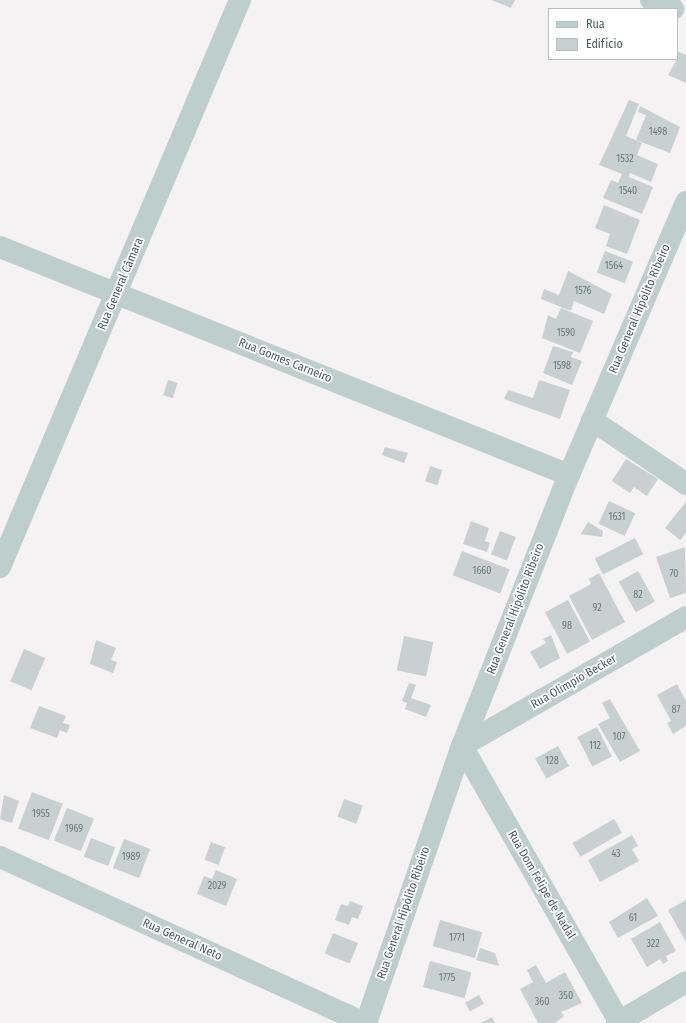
<!DOCTYPE html>
<html>
<head>
<meta charset="utf-8">
<style>
  body { margin:0 }
  #map { position:relative; width:686px; height:1023px; overflow:hidden; background:#f4f2f3; font-family:"Fira Sans Condensed",sans-serif }
  div>[style] { position:absolute }
  .building>* { inset:0; background:#c9d0d1; transform-origin:0 0 }
  .minor>* { height:22px; margin:-11px; padding:0 11px; transform-origin:11px; border-radius:11px; background:#bececd }
  span { translate:-50% -50%; white-space:nowrap; text-align:center; line-height:1.15; -webkit-text-stroke:3.5px #fff; paint-order:stroke }
  .number-label { font-size:10px; color:#6a7b7b }
  .number-label span { -webkit-text-stroke-width:0 }
  .street-label { font-size:12px; color:#4a5f5e }
  .legend { position:absolute; left:548px; top:8px; width:130px; height:52px; box-sizing:border-box; background:#fff; border:1px solid #b7bfbf; margin:0; padding:5px 7px; list-style:none; font-size:12px; color:#4a5f5e }
  .legend li { display:flex; align-items:center; gap:8px; height:20px }
  .legend b { width:20px; border:1px solid #b7bfbf }
</style>
</head>
<body>
<div id="map">
  <div class="building">
    <i style="clip-path:polygon(491px 0,515px 0,511px 8px)"></i>
    <i style="clip-path:polygon(677px 51px,686px 55px,686px 83px,668px 75px,677px 59px)"></i>
    <i style="clip-path:polygon(629px 100px,639px 104px,626px 136px,642px 143px,637px 155px,658px 164px,651px 182px,630px 173px,629px 177px,653px 187px,642px 214px,603px 198px,611px 180px,618px 183px,622px 174px,599px 165px)"></i>
    <i style="clip-path:polygon(640px 106px,680px 127px,670px 153px,636px 140px,646px 115px,638px 112px)"></i>
    <i style="clip-path:polygon(604px 205px,640px 220px,627px 254px,606px 246px,610px 234px,595px 228px)"></i>
    <i style="left:605px;top:251px;width:30px;height:23px;rotate:21deg"></i>
    <i style="clip-path:polygon(568px 271px,612px 294px,604px 314px,574px 301px,571px 311px,541px 299px,544px 289px,559px 295px)"></i>
    <i style="clip-path:polygon(561px 308px,593px 321px,580px 353px,542px 338px,548px 315px,556px 319px)"></i>
    <i style="clip-path:polygon(553px 346px,573px 352px,571px 357px,582px 361px,572px 385px,543px 373px)"></i>
    <i style="left:168px;top:380px;width:10px;height:16px;rotate:17deg"></i>
    <i style="clip-path:polygon(539px 380px,570px 390px,560px 419px,504px 399px,508px 390px,533px 398px)"></i>
    <i style="clip-path:polygon(385px 447px,408px 453px,404px 463px,382px 455px)"></i>
    <i style="clip-path:polygon(626px 459px,658px 479px,647px 496px,634px 487px,630px 493px,612px 481px)"></i>
    <i style="left:430px;top:466px;width:13px;height:16px;rotate:18deg"></i>
    <i style="left:609px;top:501px;width:29px;height:25px;rotate:25deg"></i>
    <i style="clip-path:polygon(686px 502px,686px 533px,680px 540px,665px 528px)"></i>
    <i style="clip-path:polygon(471px 521px,489px 528px,485px 541px,490px 543px,487px 552px,463px 544px)"></i>
    <i style="clip-path:polygon(588px 522px,603px 531px,602px 537px,581px 534px)"></i>
    <i style="left:500px;top:531px;width:17px;height:25px;rotate:21deg"></i>
    <i style="left:635px;top:538px;width:18px;height:45px;rotate:63deg"></i>
    <i style="clip-path:polygon(685px 547px,686px 593px,670px 598px,656px 557px)"></i>
    <i style="left:462px;top:551px;width:51px;height:26px;rotate:21deg"></i>
    <i style="left:638px;top:571px;width:35px;height:22px;rotate:61deg"></i>
    <i style="clip-path:polygon(599px 573px,625px 622px,592px 640px,569px 596px,591px 584px,589px 579px)"></i>
    <i style="left:568px;top:600px;width:47px;height:26px;rotate:62deg"></i>
    <i style="clip-path:polygon(551px 635px,560px 658px,540px 669px,530px 652px,546px 643px,543px 639px)"></i>
    <i style="left:404px;top:636px;width:30px;height:35px;rotate:12deg"></i>
    <i style="clip-path:polygon(96px 640px,116px 648px,111px 660px,117px 662px,113px 673px,90px 664px)"></i>
    <i style="left:24px;top:649px;width:23px;height:35px;rotate:23deg"></i>
    <i style="clip-path:polygon(409px 683px,416px 685px,411px 698px,431px 705px,426px 717px,405px 709px,407px 703px,402px 701px)"></i>
    <i style="clip-path:polygon(677px 684px,686px 701px,686px 726px,673px 734px,667px 723px,671px 721px,657px 695px)"></i>
    <i style="clip-path:polygon(610px 699px,640px 751px,620px 762px,598px 724px,610px 718px,602px 703px)"></i>
    <i style="clip-path:polygon(39px 706px,66px 716px,63px 723px,70px 725px,67px 733px,60px 730px,57px 738px,30px 728px)"></i>
    <i style="left:597px;top:727px;width:33px;height:22px;rotate:63deg"></i>
    <i style="left:558px;top:746px;width:23px;height:26px;rotate:61deg"></i>
    <i style="left:32px;top:792px;width:33px;height:39px;rotate:21deg"></i>
    <i style="clip-path:polygon(4px 795px,19px 801px,12px 823px,0 819px)"></i>
    <i style="left:344px;top:799px;width:20px;height:19px;rotate:20deg"></i>
    <i style="left:67px;top:808px;width:29px;height:35px;rotate:22deg"></i>
    <i style="left:614px;top:819px;width:16px;height:48px;rotate:60deg"></i>
    <i style="clip-path:polygon(632px 835px,638px 846px,632px 849px,639px 861px,600px 882px,588px 860px)"></i>
    <i style="left:91px;top:838px;width:26px;height:20px;rotate:21deg"></i>
    <i style="left:124px;top:839px;width:28px;height:31px;rotate:21deg"></i>
    <i style="left:211px;top:842px;width:15px;height:19px;rotate:20deg"></i>
    <i style="clip-path:polygon(216px 870px,237px 879px,226px 906px,197px 894px,204px 876px,212px 879px)"></i>
    <i style="clip-path:polygon(647px 898px,658px 916px,618px 938px,609px 922px)"></i>
    <i style="clip-path:polygon(686px 900px,686px 942px,668px 910px)"></i>
    <i style="clip-path:polygon(350px 901px,363px 906px,358px 919px,352px 917px,349px 925px,335px 920px,341px 904px,348px 906px)"></i>
    <i style="left:440px;top:920px;width:44px;height:27px;rotate:16deg"></i>
    <i style="clip-path:polygon(660px 922px,676px 951px,666px 956px,668px 961px,663px 964px,660px 959px,647px 967px,631px 939px)"></i>
    <i style="left:333px;top:933px;width:27px;height:22px;rotate:22deg"></i>
    <i style="clip-path:polygon(480px 948px,495px 953px,499px 966px,476px 960px)"></i>
    <i style="left:430px;top:961px;width:43px;height:27px;rotate:15deg"></i>
    <i style="clip-path:polygon(536px 965px,546px 983px,565px 972px,582px 1003px,561px 1012px,564px 1016px,555px 1023px,538px 1023px,520px 989px,533px 982px,527px 970px)"></i>
    <i style="left:479px;top:995px;width:10px;height:16px;rotate:61deg"></i>
    <i style="clip-path:polygon(492px 1017px,495px 1023px,481px 1023px)"></i>
  </div>
  <div class="minor">
    <i style="left:651px;top:0;width:24px;rotate:22deg"></i>
    <i style="left:0;top:247px;width:613px;rotate:21.84deg"></i>
    <i style="left:592px;top:420px;width:114px;rotate:34.2deg"></i>
    <i style="left:0;top:567px;width:616px;rotate:-67.06deg"></i>
    <i style="left:0;top:857px;width:401px;rotate:24.5deg"></i>
    <i style="left:366px;top:1023px;width:293px;rotate:-70.9deg"></i>
    <i style="left:462px;top:746px;width:291px;rotate:-68.5deg"></i>
    <i style="left:569px;top:475px;width:297px;rotate:-66.8deg"></i>
    <i style="left:617px;top:1023px;width:80px;rotate:-30.7deg"></i>
    <i style="left:620px;top:1023px;width:319px;rotate:-119.7deg"></i>
    <i style="left:462px;top:746px;width:258px;rotate:-29.9deg"></i>
  </div>
  <div class="number-label">
    <span style="left:658px;top:133px">1498</span>
    <span style="left:625px;top:160px">1532</span>
    <span style="left:628px;top:192px">1540</span>
    <span style="left:614px;top:267px">1564</span>
    <span style="left:583px;top:292px">1576</span>
    <span style="left:566px;top:334px">1590</span>
    <span style="left:562px;top:367px">1598</span>
    <span style="left:617px;top:518px">1631</span>
    <span style="left:482px;top:572px">1660</span>
    <span style="left:674px;top:575px">70</span>
    <span style="left:638px;top:596px">82</span>
    <span style="left:597px;top:609px">92</span>
    <span style="left:567px;top:627px">98</span>
    <span style="left:676px;top:711px">87</span>
    <span style="left:619px;top:738px">107</span>
    <span style="left:595px;top:747px">112</span>
    <span style="left:552px;top:762px">128</span>
    <span style="left:41px;top:815px">1955</span>
    <span style="left:74px;top:830px">1969</span>
    <span style="left:616px;top:855px">43</span>
    <span style="left:131px;top:858px">1989</span>
    <span style="left:217px;top:887px">2029</span>
    <span style="left:633px;top:919px">61</span>
    <span style="left:457px;top:939px">1771</span>
    <span style="left:653px;top:945px">322</span>
    <span style="left:447px;top:979px">1775</span>
    <span style="left:566px;top:997px">350</span>
    <span style="left:542px;top:1003px">360</span>
  </div>
  <div class="street-label">
    <span style="left:121px;top:284px;rotate:-67deg">Rua General Câmara</span>
    <span style="left:640px;top:309px;rotate:-67deg">Rua General Hipólito Ribeiro</span>
    <span style="left:285px;top:361px;rotate:22deg">Rua Gomes Carneiro</span>
    <span style="left:516px;top:609px;rotate:-69deg">Rua General Hipólito Ribeiro</span>
    <span style="left:574px;top:682px;rotate:-30deg">Rua Olimpio Becker</span>
    <span style="left:541px;top:885px;rotate:60deg">Rua Dom Felipe de Nadal</span>
    <span style="left:404px;top:913px;rotate:-71deg">Rua General Hipólito Ribeiro</span>
    <span style="left:182px;top:940px;rotate:24deg">Rua General Neto</span>
  </div>
  <ul class="legend">
  <li><b style="height:5px;background:#bececd"></b>Rua</li>
  <li><b style="height:11px;background:#c9d0d1"></b>Edifício</li>
  </ul>
</div>
</body>
</html>
